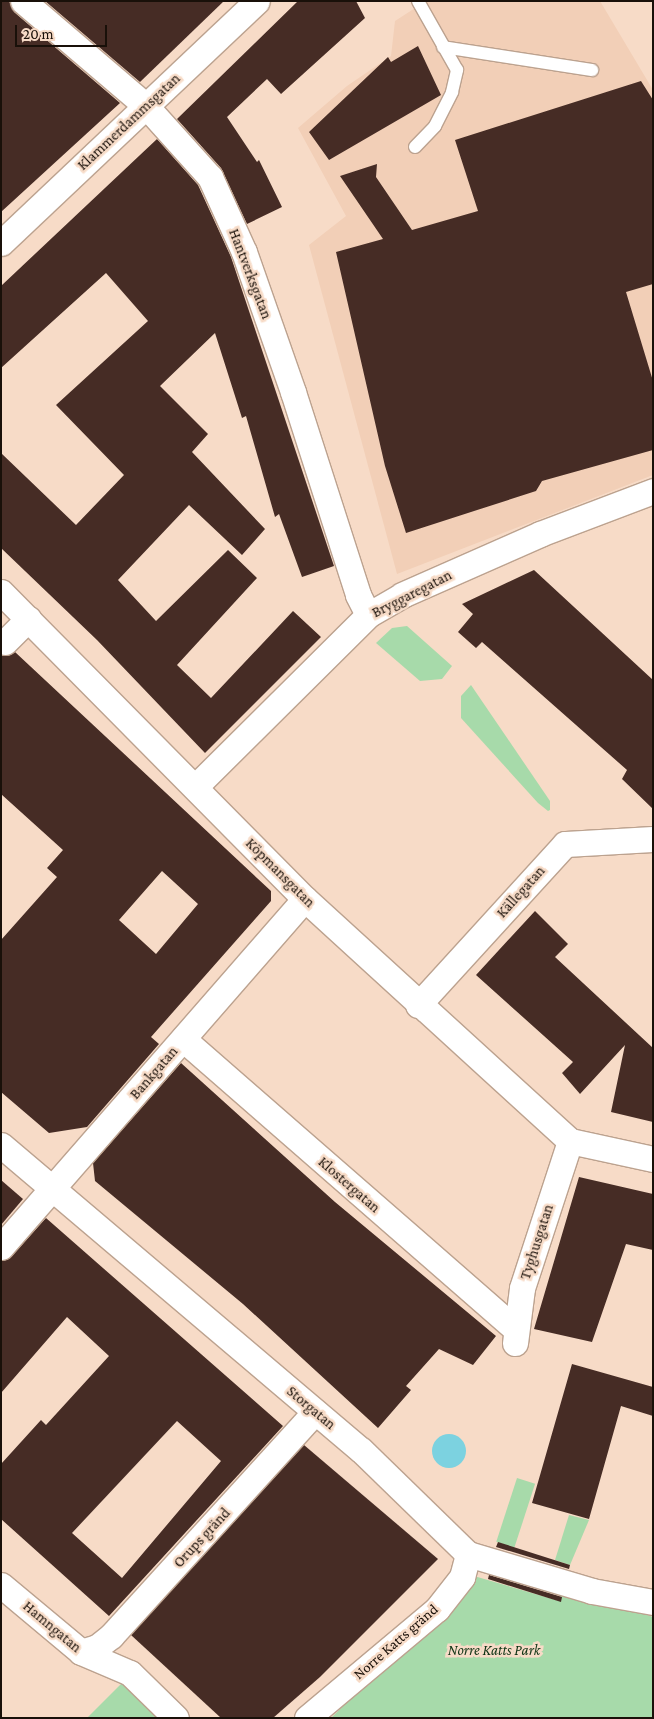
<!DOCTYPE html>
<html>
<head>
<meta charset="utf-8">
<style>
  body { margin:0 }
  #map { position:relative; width:654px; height:1719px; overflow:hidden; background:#f7dbc7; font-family:"Crimson Pro",serif }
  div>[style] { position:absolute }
  .built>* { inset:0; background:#f2cfb7 }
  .green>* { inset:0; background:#a7daaa; transform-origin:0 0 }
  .water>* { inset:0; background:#7cd2e0 }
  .round { border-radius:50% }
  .building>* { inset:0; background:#462c25 }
  .roads { filter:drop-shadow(1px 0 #bca28f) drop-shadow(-1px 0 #bca28f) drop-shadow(0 1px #bca28f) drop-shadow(0 -1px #bca28f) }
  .lane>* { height:12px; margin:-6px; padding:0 6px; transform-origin:6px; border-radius:6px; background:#fff }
  .street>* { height:25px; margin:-12.5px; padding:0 12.5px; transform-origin:12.5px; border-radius:12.5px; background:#fff }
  span { translate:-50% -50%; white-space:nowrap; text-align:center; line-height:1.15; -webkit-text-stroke:5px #f7dbc7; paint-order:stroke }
  .street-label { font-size:15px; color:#191009 }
  .park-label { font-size:15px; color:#0e3314; font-style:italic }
  .frame { position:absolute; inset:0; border:2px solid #191009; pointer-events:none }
  .scale { position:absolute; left:15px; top:25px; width:92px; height:22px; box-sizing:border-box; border:2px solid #191009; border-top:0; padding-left:6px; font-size:15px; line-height:18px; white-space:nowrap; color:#191009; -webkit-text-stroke:4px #f7dbc7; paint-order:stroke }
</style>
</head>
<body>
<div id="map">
  <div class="built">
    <i style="clip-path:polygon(426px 1px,600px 1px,653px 90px,653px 475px,397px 574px,309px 245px,346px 216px,298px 128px,347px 86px,391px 56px,395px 21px)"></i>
  </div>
  <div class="green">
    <i style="clip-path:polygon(407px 626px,452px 666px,442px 679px,420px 681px,376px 643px,392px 628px)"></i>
    <i style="clip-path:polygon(471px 685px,550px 801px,550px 810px,548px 811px,538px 803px,461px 718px,461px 696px)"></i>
    <i style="left:517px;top:1478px;width:19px;height:67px;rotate:18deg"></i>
    <i style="clip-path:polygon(569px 1515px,589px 1520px,570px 1565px,555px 1560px)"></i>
    <i style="clip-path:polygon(474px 1576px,559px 1601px,562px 1591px,602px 1599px,653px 1617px,653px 1718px,331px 1718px)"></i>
    <i style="clip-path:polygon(129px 1676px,175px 1718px,87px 1718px)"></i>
  </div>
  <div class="water">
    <i class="round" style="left:432px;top:1434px;width:34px;height:34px"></i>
  </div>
  <div class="building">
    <i style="clip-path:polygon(1px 1px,9px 1px,14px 12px,120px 103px,1px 212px)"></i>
    <i style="clip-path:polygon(45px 1px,224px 1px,140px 82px)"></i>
    <i style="clip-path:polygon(298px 1px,356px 1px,365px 18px,281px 94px,267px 79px,227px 117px,257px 162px,259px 160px,282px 207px,247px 224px,221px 168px,177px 119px)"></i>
    <i style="clip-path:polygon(418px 46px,441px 95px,329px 160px,309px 132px,388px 57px,391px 62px)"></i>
    <i style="clip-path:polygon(641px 81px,653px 100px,653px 284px,626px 292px,653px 381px,653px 450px,542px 481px,536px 491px,406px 533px,385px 466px,336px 252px,383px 239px,340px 176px,377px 164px,376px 177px,412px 230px,478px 211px,455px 140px)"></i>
    <i style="clip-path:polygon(157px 139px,198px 185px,231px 257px,334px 566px,302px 577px,279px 514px,275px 517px,246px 416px,242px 418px,215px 333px,160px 386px,208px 434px,192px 452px,265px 529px,242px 555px,189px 505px,118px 580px,156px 621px,228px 550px,257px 578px,177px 665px,211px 698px,293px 611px,321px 637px,205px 753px,97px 640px,1px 548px,1px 453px,76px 525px,124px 475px,56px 405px,148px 321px,106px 273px,1px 368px,1px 286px)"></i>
    <i style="clip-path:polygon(534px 570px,653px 680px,653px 809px,622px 779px,627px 770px,482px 642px,476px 648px,458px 632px,473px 614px,462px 604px)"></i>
    <i style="clip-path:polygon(evenodd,15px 652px,271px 891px,271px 901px,151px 1037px,159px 1044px,87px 1127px,49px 1133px,1px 1092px,1px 940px,57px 877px,47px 868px,63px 850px,1px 794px,1px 656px,15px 652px,162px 871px,198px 904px,156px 954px,119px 920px,162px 871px)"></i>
    <i style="clip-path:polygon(535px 911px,568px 944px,555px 957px,653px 1048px,653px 1122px,611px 1112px,625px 1045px,580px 1094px,562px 1073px,573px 1062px,476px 975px)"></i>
    <i style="clip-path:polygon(181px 1063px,335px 1202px,496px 1336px,473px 1365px,439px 1349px,406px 1386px,411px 1390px,378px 1428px,243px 1304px,95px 1181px,93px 1163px)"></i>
    <i style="clip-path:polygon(579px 1177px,653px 1194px,653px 1250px,626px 1244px,592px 1342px,534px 1329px)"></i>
    <i style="clip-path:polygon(1px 1180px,23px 1199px,1px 1225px)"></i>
    <i style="clip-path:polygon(evenodd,46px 1218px,283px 1426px,109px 1616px,1px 1519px,1px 1464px,41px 1420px,46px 1425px,109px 1356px,67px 1317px,1px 1393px,1px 1261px,12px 1256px,46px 1218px,177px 1421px,221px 1461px,122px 1578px,72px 1533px,177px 1421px)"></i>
    <i style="clip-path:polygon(572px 1364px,653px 1387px,653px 1416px,621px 1406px,589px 1519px,532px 1503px)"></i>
    <i style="clip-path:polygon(304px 1445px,438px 1559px,320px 1677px,273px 1718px,221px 1718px,131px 1635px)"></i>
    <i style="clip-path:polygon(498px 1542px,570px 1565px,569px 1569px,496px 1547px)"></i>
    <i style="clip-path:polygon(489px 1575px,562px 1597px,561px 1602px,488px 1579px)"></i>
  </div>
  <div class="roads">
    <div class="lane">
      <i style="left:443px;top:47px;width:151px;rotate:8.8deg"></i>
      <i style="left:415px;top:147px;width:29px;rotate:-46deg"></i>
      <i style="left:435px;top:126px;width:38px;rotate:-63deg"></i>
      <i style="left:452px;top:92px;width:23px;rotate:-77deg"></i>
      <i style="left:457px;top:70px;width:79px;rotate:-119.5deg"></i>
    </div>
    <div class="street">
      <i style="left:23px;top:1px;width:162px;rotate:40.5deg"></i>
      <i style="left:146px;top:106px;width:96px;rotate:48deg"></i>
      <i style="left:210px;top:177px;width:82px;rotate:65.6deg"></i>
      <i style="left:244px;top:252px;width:148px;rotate:70.7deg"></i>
      <i style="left:293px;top:392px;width:213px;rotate:72.2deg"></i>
      <i style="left:358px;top:595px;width:22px;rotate:63deg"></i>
      <i style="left:1px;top:243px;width:352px;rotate:-43.4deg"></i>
      <i style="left:1px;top:592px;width:432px;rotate:45.3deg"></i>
      <i style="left:305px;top:899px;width:359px;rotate:42.4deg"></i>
      <i style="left:570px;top:1141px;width:85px;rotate:12.2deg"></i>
      <i style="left:5px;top:642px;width:33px;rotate:-45deg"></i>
      <i style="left:195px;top:787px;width:244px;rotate:-44.8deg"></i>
      <i style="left:368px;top:615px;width:39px;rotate:-30deg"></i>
      <i style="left:402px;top:595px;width:151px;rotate:-23.8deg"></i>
      <i style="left:540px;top:534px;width:121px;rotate:-20.8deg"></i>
      <i style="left:418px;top:1005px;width:218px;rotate:-47.6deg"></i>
      <i style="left:565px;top:844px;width:88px;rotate:-3.3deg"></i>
      <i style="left:183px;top:1039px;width:442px;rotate:41.1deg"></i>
      <i style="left:1px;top:1145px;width:472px;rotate:40.3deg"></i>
      <i style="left:361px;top:1450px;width:149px;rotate:44.2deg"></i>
      <i style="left:468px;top:1554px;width:129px;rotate:16.6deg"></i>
      <i style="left:592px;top:1591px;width:62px;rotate:10.2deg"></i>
      <i style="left:1px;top:1247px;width:462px;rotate:-48.9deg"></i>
      <i style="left:515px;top:1343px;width:55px;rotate:-82.7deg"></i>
      <i style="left:522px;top:1288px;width:155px;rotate:-71.9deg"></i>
      <i style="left:1px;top:1585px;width:104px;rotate:39.9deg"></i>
      <i style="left:81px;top:1652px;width:53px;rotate:23.2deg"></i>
      <i style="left:130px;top:1673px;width:64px;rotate:44.4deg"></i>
      <i style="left:81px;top:1652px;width:17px;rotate:-17deg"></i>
      <i style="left:97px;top:1647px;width:18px;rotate:-38deg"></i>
      <i style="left:111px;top:1636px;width:303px;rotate:-47.7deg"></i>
      <i style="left:307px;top:1718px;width:170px;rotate:-40deg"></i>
      <i style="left:437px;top:1609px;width:41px;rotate:-52deg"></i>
      <i style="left:462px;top:1577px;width:24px;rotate:-75deg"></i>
    </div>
  </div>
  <div class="street-label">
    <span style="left:129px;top:122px;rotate:-43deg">Klammerdammsgatan</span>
    <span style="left:250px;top:274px;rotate:69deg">Hantverksgatan</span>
    <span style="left:412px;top:594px;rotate:-27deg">Bryggaregatan</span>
    <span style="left:280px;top:873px;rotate:45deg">Köpmansgatan</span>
    <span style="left:521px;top:892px;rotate:-48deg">Källegatan</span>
    <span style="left:154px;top:1073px;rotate:-49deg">Bankgatan</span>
    <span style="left:349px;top:1185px;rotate:41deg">Klostergatan</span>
    <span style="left:537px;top:1242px;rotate:-72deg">Tyghusgatan</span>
    <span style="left:311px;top:1408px;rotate:40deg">Storgatan</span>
    <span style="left:202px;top:1538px;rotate:-47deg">Orups gränd</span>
    <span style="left:52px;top:1627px;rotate:40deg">Hamngatan</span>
    <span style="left:396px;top:1642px;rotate:-41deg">Norre Katts gränd</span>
  </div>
  <div class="park-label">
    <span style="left:494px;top:1651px">Norre Katts Park</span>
  </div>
  <div class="frame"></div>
  <div class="scale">20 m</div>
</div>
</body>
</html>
